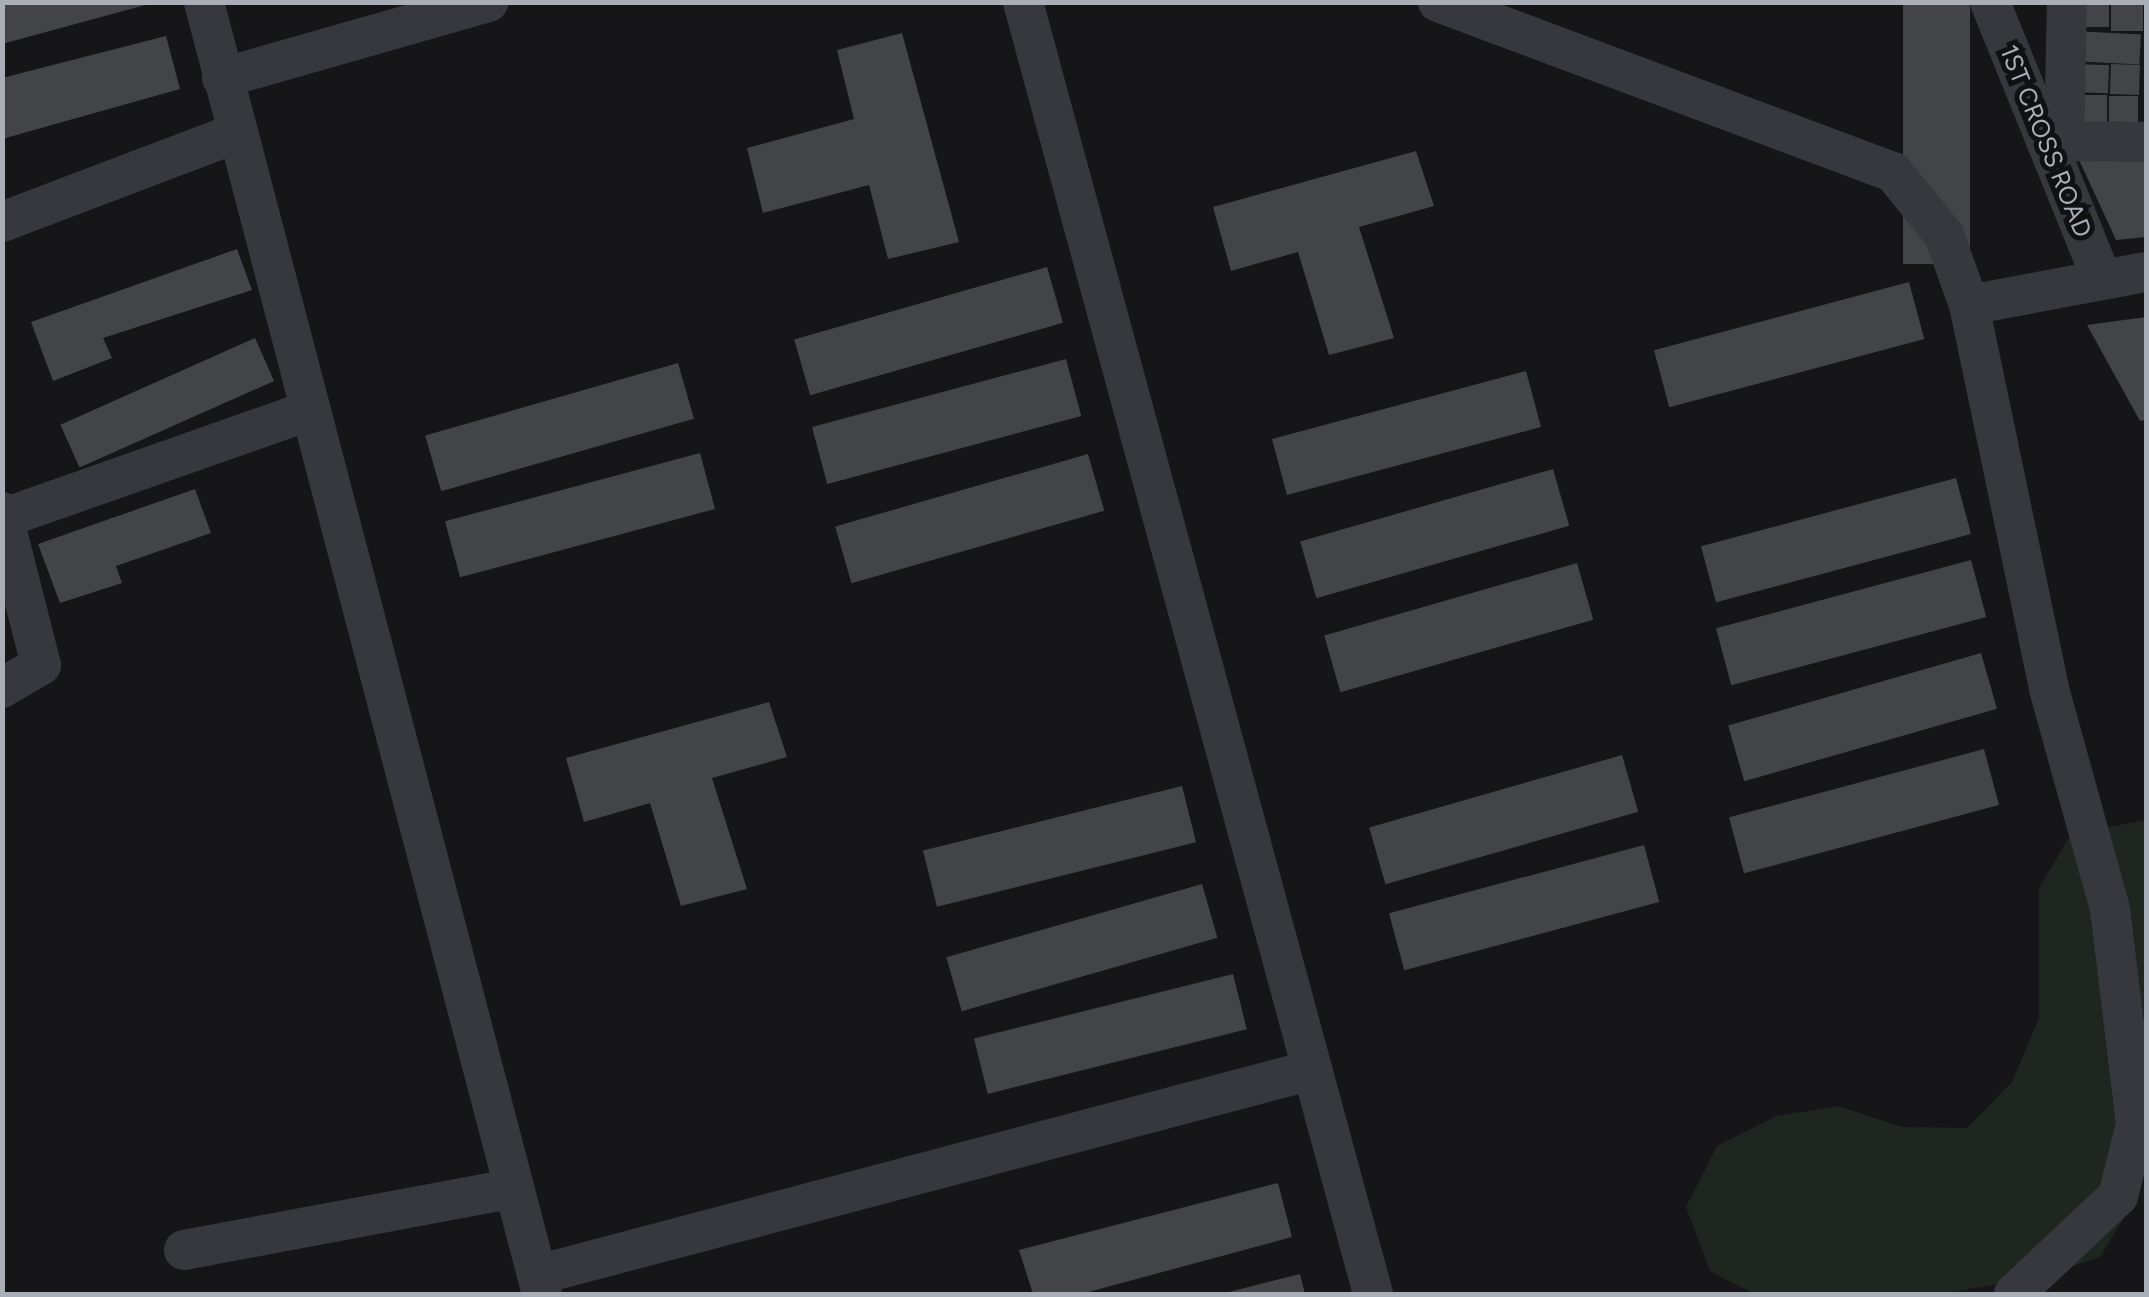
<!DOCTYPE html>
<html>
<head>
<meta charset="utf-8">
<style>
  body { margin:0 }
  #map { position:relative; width:2149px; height:1297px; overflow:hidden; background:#161618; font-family:Figtree,sans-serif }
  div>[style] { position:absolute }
  .green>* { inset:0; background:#1e261f }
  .building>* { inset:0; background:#434448; transform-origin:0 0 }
  .minor>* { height:40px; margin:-20px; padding:0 20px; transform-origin:20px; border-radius:20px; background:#37383d }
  span { translate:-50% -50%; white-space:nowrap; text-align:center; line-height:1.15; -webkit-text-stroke:10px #111113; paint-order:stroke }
  .street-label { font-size:25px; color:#a9aeb7 }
  .frame { position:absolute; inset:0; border:5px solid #a9aeb7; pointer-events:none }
</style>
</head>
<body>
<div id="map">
  <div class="green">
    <i style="clip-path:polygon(2146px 820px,2146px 1071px,2135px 1199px,2100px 1257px,2039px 1277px,1940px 1294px,1754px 1294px,1710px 1271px,1686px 1207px,1717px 1146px,1777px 1116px,1839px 1106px,1902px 1127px,1967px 1128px,2012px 1082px,2039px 1018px,2039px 888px,2071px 834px)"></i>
  </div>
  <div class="building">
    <i style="clip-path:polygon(2px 2px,149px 2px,149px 4px,2px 44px)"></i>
    <i style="left:1903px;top:2px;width:67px;height:262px"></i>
    <i style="left:2074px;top:2px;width:35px;height:25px"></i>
    <i style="left:2111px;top:2px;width:32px;height:29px"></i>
    <i style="left:2074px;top:31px;width:67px;height:30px;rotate:3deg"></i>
    <i style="clip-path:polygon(902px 33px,959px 242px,888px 259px,869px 185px,763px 213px,747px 148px,854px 119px,837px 50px)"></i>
    <i style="clip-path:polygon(166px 36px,180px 89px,2px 139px,2px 78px)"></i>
    <i style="left:2074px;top:64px;width:35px;height:28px;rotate:2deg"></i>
    <i style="left:2111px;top:64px;width:29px;height:30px;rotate:2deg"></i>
    <i style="left:2073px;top:95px;width:34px;height:38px"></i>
    <i style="left:2109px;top:96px;width:29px;height:30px"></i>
    <i style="clip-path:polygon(1416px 151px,1434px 206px,1359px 227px,1394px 338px,1329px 355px,1298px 252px,1231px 271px,1213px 207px)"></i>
    <i style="clip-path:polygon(2075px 151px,2146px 152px,2146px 237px,2116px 240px)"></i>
    <i style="clip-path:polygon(237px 249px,252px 290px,103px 338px,112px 358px,53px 381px,31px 322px)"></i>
    <i style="left:1047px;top:267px;width:58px;height:263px;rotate:74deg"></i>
    <i style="left:1909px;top:282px;width:59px;height:264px;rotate:75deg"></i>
    <i style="clip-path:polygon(2146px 317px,2146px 420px,2140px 421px,2087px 325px)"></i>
    <i style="left:255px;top:338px;width:47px;height:213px;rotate:66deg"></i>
    <i style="left:1066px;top:359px;width:59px;height:263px;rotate:75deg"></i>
    <i style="left:678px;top:363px;width:58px;height:263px;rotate:74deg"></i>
    <i style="left:1526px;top:371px;width:58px;height:263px;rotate:75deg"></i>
    <i style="left:700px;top:453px;width:58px;height:264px;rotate:75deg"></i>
    <i style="left:1088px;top:454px;width:59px;height:263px;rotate:74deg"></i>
    <i style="left:1553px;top:469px;width:59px;height:263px;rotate:74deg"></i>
    <i style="left:1956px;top:478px;width:58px;height:264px;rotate:75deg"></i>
    <i style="clip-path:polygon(195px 489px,211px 533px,116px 566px,122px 583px,60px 603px,38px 544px)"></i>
    <i style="left:1971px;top:560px;width:59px;height:264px;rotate:75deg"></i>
    <i style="left:1577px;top:563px;width:59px;height:263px;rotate:74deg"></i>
    <i style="left:1981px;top:653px;width:58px;height:263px;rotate:74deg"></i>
    <i style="clip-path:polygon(769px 702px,787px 757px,712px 778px,747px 889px,681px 906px,650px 803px,584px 822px,566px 758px)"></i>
    <i style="left:1984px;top:749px;width:58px;height:264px;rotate:75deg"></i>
    <i style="left:1622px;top:755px;width:59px;height:263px;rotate:74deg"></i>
    <i style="left:1182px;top:786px;width:58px;height:267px;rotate:76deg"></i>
    <i style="left:1644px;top:845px;width:59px;height:264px;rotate:75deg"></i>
    <i style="left:1202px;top:884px;width:56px;height:266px;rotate:74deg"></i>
    <i style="left:1233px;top:974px;width:57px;height:267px;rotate:76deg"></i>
    <i style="clip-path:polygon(1278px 1183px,1292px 1237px,1081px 1294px,1033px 1294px,1019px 1250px)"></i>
    <i style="clip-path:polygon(1300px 1274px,1305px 1294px,1225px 1294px,1225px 1293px)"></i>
  </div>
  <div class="minor">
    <i style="left:204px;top:2px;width:1335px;rotate:75.34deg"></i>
    <i style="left:1023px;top:2px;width:1339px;rotate:74.84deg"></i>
    <i style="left:1438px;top:2px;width:486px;rotate:20.5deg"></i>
    <i style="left:1893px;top:172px;width:81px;rotate:51deg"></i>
    <i style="left:1944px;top:235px;width:74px;rotate:70.3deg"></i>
    <i style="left:1969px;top:305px;width:180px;rotate:-10.6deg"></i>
    <i style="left:1990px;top:2px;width:299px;rotate:68deg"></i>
    <i style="left:222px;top:78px;width:277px;rotate:-15.9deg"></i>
    <i style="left:2046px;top:141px;width:100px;rotate:0.6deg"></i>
    <i style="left:2064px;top:142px;width:140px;rotate:-88.8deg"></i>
    <i style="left:2px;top:222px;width:248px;rotate:-20.8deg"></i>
    <i style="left:1969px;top:305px;width:392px;rotate:78.2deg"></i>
    <i style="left:2049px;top:689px;width:228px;rotate:74.5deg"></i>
    <i style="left:2110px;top:909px;width:217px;rotate:83.1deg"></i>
    <i style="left:2136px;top:1124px;width:74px;rotate:104deg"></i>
    <i style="left:2118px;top:1196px;width:143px;rotate:136.7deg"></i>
    <i style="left:2px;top:512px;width:158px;rotate:75.7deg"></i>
    <i style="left:41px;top:665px;width:45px;rotate:149.5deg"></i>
    <i style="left:4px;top:518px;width:322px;rotate:-19.4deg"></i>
    <i style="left:184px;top:1250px;width:336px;rotate:-10.6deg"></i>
    <i style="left:537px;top:1275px;width:802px;rotate:-14.82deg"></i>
  </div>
  <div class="street-label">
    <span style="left:2046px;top:141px;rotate:68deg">1ST CROSS ROAD</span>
  </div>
  <div class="frame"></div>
</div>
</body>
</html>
